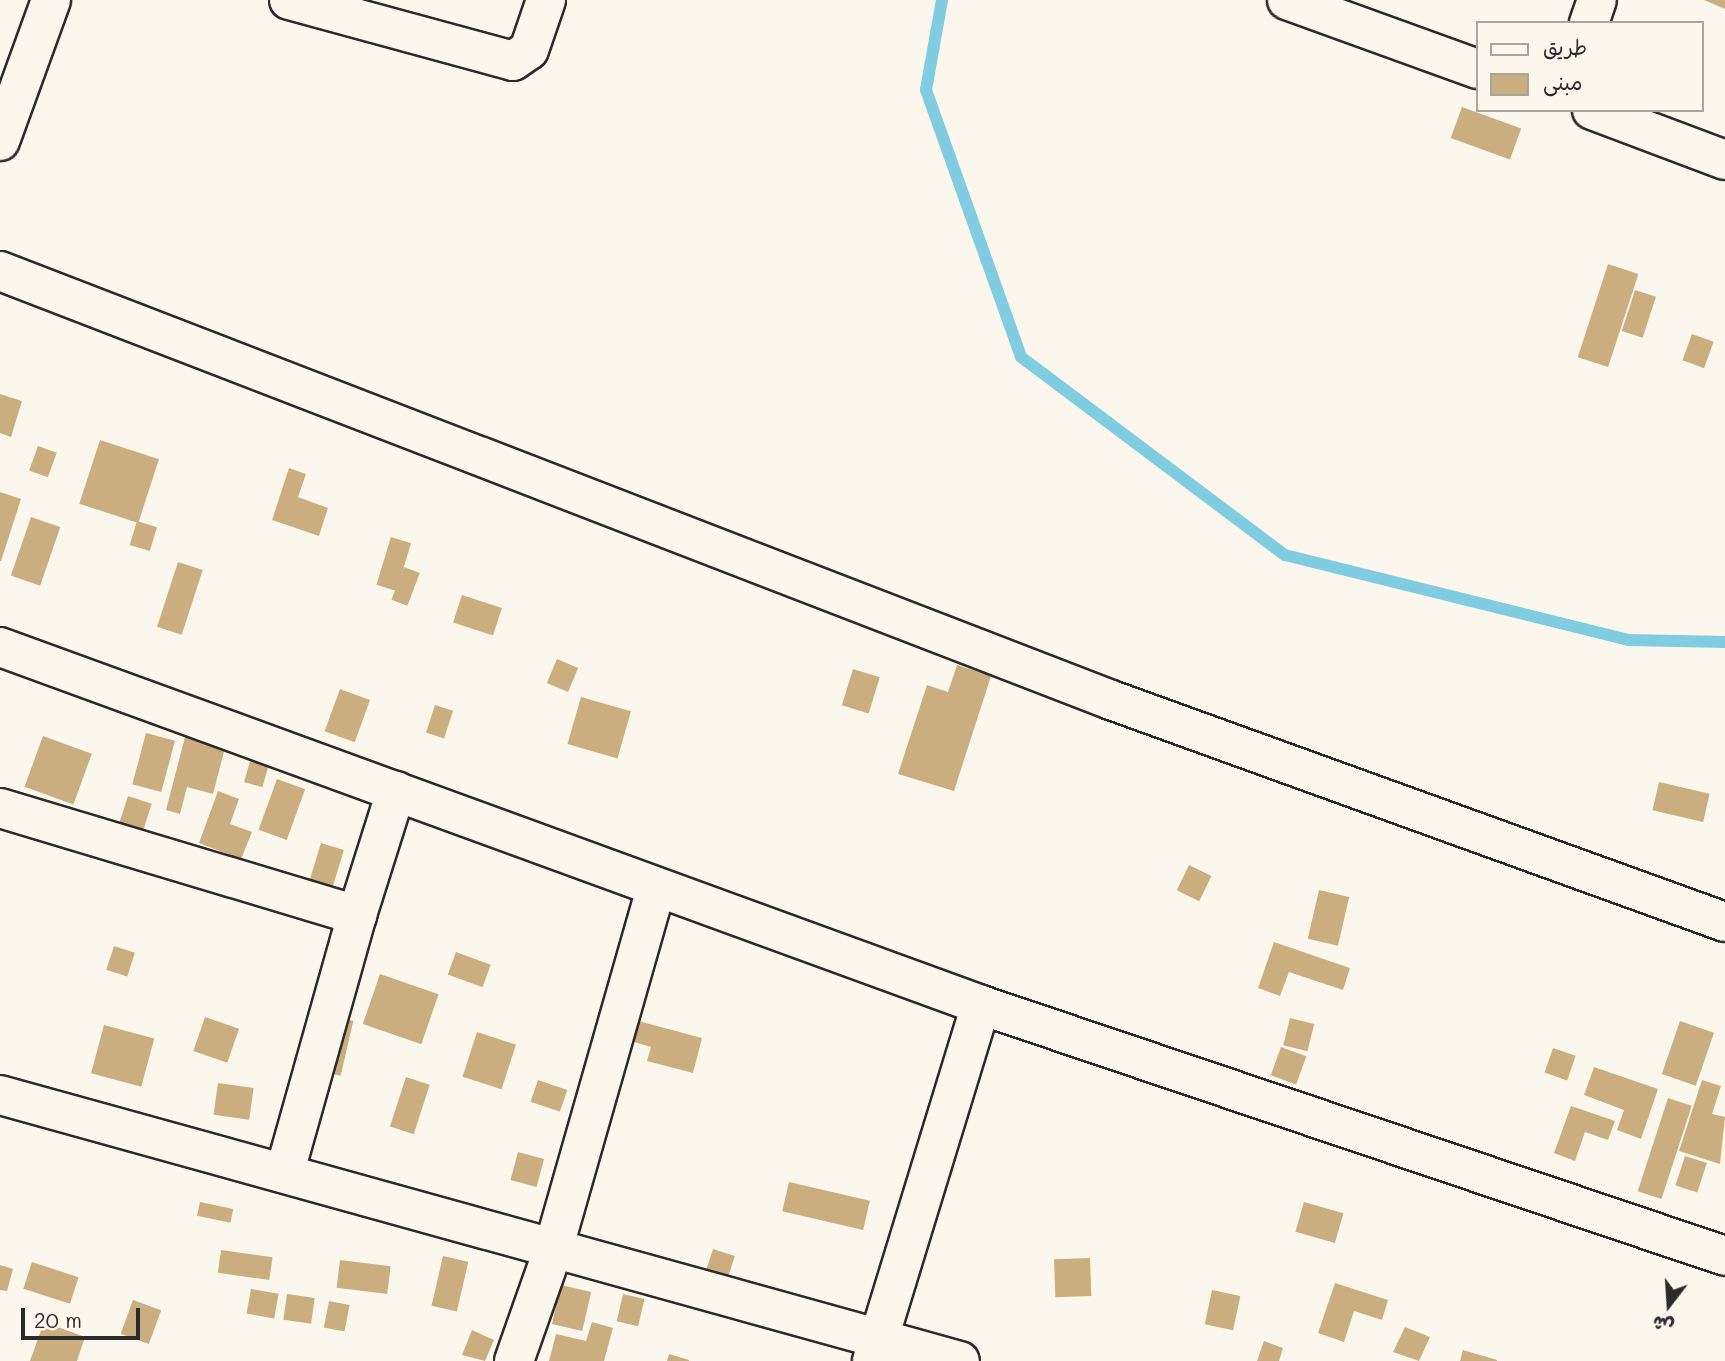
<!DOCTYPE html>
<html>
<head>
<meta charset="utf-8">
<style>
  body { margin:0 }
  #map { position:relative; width:1725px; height:1361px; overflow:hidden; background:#fbf7ec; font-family:Mali,"Playpen Sans Arabic",sans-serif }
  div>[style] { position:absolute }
  .stream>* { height:12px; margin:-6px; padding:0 6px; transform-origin:6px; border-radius:6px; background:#80cce0 }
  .building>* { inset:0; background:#caae80; transform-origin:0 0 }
  .roads { filter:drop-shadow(2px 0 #2b2b2b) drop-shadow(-2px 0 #2b2b2b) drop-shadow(0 2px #2b2b2b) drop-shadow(0 -2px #2b2b2b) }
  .street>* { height:38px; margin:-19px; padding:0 19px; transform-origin:19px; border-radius:19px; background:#fbf7ec }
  span { translate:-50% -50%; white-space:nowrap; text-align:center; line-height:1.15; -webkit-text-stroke:6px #fbf7ec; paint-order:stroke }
  .legend { position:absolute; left:1476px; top:21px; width:228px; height:91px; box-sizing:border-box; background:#fbf7ec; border:2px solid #a8a59f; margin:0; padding:9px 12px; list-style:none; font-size:21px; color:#2b2b2b }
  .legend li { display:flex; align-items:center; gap:14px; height:35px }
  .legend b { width:35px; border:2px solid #a8a59f }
  .north { position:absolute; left:1634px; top:1270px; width:70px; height:70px; -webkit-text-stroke:5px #fbf7ec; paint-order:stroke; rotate:197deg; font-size:19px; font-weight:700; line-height:28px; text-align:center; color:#2b2b2b }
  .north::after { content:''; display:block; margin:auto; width:24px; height:32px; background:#2b2b2b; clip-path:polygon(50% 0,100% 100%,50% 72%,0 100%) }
  .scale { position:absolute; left:21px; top:1308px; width:119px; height:32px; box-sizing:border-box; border:4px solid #2b2b2b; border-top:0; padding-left:9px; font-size:21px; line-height:24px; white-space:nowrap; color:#2b2b2b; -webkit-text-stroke:5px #fbf7ec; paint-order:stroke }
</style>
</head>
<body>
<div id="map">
  <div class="stream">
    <i style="left:942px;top:0;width:91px;rotate:100.1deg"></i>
    <i style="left:926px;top:90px;width:283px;rotate:70.4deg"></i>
    <i style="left:1021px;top:357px;width:330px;rotate:36.9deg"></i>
    <i style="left:1285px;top:555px;width:353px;rotate:13.9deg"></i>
    <i style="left:1628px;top:640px;width:97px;rotate:1.2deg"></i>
  </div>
  <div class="building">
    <i style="clip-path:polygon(1704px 0,1725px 0,1725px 9px)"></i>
    <i style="left:1462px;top:107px;width:63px;height:33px;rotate:20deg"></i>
    <i style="left:1608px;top:264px;width:32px;height:98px;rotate:18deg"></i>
    <i style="left:1635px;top:290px;width:22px;height:43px;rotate:18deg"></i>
    <i style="left:1692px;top:334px;width:23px;height:28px;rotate:20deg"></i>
    <i style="clip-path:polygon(0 394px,22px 401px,11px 437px,0 433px)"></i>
    <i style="left:100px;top:440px;width:62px;height:67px;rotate:18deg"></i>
    <i style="left:38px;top:446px;width:20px;height:26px;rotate:20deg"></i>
    <i style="clip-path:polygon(289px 468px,306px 474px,298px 497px,328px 508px,319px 536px,272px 520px)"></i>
    <i style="clip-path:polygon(0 492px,21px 499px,1px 561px,0 561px)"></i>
    <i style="left:31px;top:517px;width:31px;height:62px;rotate:19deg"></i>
    <i style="left:137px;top:521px;width:21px;height:25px;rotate:17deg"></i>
    <i style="left:391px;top:537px;width:21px;height:50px;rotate:17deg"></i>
    <i style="left:178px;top:562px;width:26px;height:68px;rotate:18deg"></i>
    <i style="left:404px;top:567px;width:17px;height:35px;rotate:21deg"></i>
    <i style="left:462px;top:595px;width:42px;height:29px;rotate:18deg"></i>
    <i style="left:557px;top:659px;width:23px;height:26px;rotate:23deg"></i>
    <i style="clip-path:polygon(957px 665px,991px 676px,954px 791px,898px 774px,927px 685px,948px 692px)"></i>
    <i style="left:853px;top:669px;width:28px;height:38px;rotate:17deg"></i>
    <i style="left:340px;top:689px;width:32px;height:45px;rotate:20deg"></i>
    <i style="left:581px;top:697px;width:52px;height:49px;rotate:16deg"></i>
    <i style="left:435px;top:705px;width:19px;height:29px;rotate:18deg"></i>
    <i style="left:146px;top:733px;width:30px;height:53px;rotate:15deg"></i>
    <i style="left:43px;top:736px;width:52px;height:54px;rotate:20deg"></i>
    <i style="clip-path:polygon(185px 737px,225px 748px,213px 794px,187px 787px,180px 814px,166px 810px)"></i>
    <i style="left:251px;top:758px;width:19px;height:25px;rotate:16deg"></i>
    <i style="left:277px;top:779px;width:30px;height:54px;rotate:20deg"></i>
    <i style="left:1659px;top:782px;width:52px;height:29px;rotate:13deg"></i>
    <i style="clip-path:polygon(218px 791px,239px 799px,230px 824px,252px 832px,241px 859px,199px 843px)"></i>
    <i style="left:128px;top:796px;width:25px;height:28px;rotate:18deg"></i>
    <i style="left:321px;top:843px;width:24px;height:40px;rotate:17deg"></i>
    <i style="left:1189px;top:865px;width:25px;height:28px;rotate:26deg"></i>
    <i style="left:1319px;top:890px;width:31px;height:50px;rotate:13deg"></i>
    <i style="clip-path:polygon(1274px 942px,1350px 968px,1343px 990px,1289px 972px,1280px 996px,1258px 988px)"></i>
    <i style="left:114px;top:946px;width:22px;height:25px;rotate:18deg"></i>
    <i style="left:456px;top:952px;width:37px;height:24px;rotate:20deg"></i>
    <i style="left:380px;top:974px;width:62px;height:53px;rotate:19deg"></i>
    <i style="left:327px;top:1015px;width:27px;height:56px;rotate:13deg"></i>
    <i style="left:205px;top:1017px;width:36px;height:36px;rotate:19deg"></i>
    <i style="clip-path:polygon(627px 1018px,702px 1038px,693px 1073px,647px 1061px,651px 1047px,621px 1038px)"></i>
    <i style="left:1290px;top:1018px;width:25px;height:28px;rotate:14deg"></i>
    <i style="left:1680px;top:1021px;width:36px;height:56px;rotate:19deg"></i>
    <i style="left:104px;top:1025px;width:52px;height:50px;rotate:15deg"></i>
    <i style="left:477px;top:1032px;width:41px;height:47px;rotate:18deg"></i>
    <i style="left:1281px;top:1047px;width:27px;height:30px;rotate:20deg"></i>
    <i style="left:1553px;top:1048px;width:24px;height:26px;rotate:19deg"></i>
    <i style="clip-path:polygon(1594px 1067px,1658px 1089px,1641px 1139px,1617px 1130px,1624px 1110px,1584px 1095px)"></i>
    <i style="left:406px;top:1077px;width:25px;height:52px;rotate:18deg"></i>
    <i style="left:538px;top:1080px;width:31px;height:23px;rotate:19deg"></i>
    <i style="clip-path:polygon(1702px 1080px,1721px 1086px,1712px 1114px,1725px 1117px,1720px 1164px,1679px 1151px)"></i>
    <i style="left:218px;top:1083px;width:36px;height:32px;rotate:8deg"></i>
    <i style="left:1668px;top:1098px;width:25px;height:98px;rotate:18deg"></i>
    <i style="clip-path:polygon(1571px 1106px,1615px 1121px,1608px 1140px,1585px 1132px,1575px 1161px,1554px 1153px)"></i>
    <i style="left:518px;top:1152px;width:27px;height:29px;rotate:15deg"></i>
    <i style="left:1685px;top:1156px;width:23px;height:31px;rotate:18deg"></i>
    <i style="left:789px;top:1182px;width:83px;height:30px;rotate:13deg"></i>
    <i style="left:200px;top:1202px;width:34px;height:14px;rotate:12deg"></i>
    <i style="left:1304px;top:1202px;width:41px;height:31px;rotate:16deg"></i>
    <i style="left:713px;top:1249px;width:23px;height:29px;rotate:18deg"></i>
    <i style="left:221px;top:1250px;width:52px;height:23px;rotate:8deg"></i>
    <i style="left:443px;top:1256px;width:26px;height:51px;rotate:13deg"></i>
    <i style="left:1090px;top:1258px;width:38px;height:36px;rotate:88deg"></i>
    <i style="left:340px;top:1260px;width:51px;height:28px;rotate:7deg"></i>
    <i style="left:32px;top:1262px;width:49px;height:28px;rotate:18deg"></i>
    <i style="clip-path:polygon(0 1265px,13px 1269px,7px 1291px,0 1290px)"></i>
    <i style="clip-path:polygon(1335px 1283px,1388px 1300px,1382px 1320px,1354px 1311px,1344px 1342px,1318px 1333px)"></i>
    <i style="left:561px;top:1285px;width:31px;height:40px;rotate:13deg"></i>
    <i style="left:251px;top:1289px;width:28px;height:25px;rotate:10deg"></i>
    <i style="left:1212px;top:1290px;width:29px;height:35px;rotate:12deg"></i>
    <i style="left:287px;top:1294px;width:28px;height:26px;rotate:8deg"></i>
    <i style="left:623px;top:1294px;width:22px;height:28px;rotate:13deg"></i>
    <i style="left:133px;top:1300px;width:30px;height:36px;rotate:20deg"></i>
    <i style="left:329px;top:1301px;width:21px;height:27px;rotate:11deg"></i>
    <i style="clip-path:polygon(44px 1322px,85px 1337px,77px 1361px,30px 1361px)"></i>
    <i style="clip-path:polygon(592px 1322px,613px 1328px,604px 1361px,549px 1361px,556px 1334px,586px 1341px)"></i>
    <i style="clip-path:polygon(1405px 1327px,1430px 1337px,1419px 1361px,1393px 1352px)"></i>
    <i style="clip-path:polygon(472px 1330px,494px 1340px,485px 1361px,462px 1355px)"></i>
    <i style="clip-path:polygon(1264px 1341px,1283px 1348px,1279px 1361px,1257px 1361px)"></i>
    <i style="clip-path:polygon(1463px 1350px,1497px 1360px,1497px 1361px,1460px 1361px)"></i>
    <i style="clip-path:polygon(669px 1354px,689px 1360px,689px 1361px,667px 1361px)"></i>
  </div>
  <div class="roads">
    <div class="street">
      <i style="left:289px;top:0;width:232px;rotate:15.2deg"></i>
      <i style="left:513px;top:61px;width:19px;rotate:-35deg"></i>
      <i style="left:529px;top:50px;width:53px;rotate:-71.2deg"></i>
      <i style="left:1287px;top:0;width:203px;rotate:19.9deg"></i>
      <i style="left:1589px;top:23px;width:24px;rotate:-71deg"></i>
      <i style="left:1592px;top:110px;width:142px;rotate:20.6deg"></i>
      <i style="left:0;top:141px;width:150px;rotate:-70.1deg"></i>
      <i style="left:0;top:271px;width:1191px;rotate:21.11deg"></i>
      <i style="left:1111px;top:700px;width:653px;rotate:19.88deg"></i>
      <i style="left:0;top:647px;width:1044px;rotate:20.05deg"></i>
      <i style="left:981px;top:1005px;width:785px;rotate:18.64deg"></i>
      <i style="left:0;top:808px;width:373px;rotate:16.7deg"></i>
      <i style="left:357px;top:915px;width:266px;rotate:105.7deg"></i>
      <i style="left:357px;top:915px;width:130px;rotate:-72.5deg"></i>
      <i style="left:0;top:1095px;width:996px;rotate:15.49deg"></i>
      <i style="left:514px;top:1361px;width:118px;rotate:-70.6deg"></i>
      <i style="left:553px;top:1250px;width:376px;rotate:-74.1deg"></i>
      <i style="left:872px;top:1361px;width:372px;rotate:-73deg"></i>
    </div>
  </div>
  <ul class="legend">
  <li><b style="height:9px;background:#fbf7ec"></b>طريق</li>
  <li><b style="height:19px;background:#caae80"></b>مبنى</li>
  </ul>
  <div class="north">ش</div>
  <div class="scale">20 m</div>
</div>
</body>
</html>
